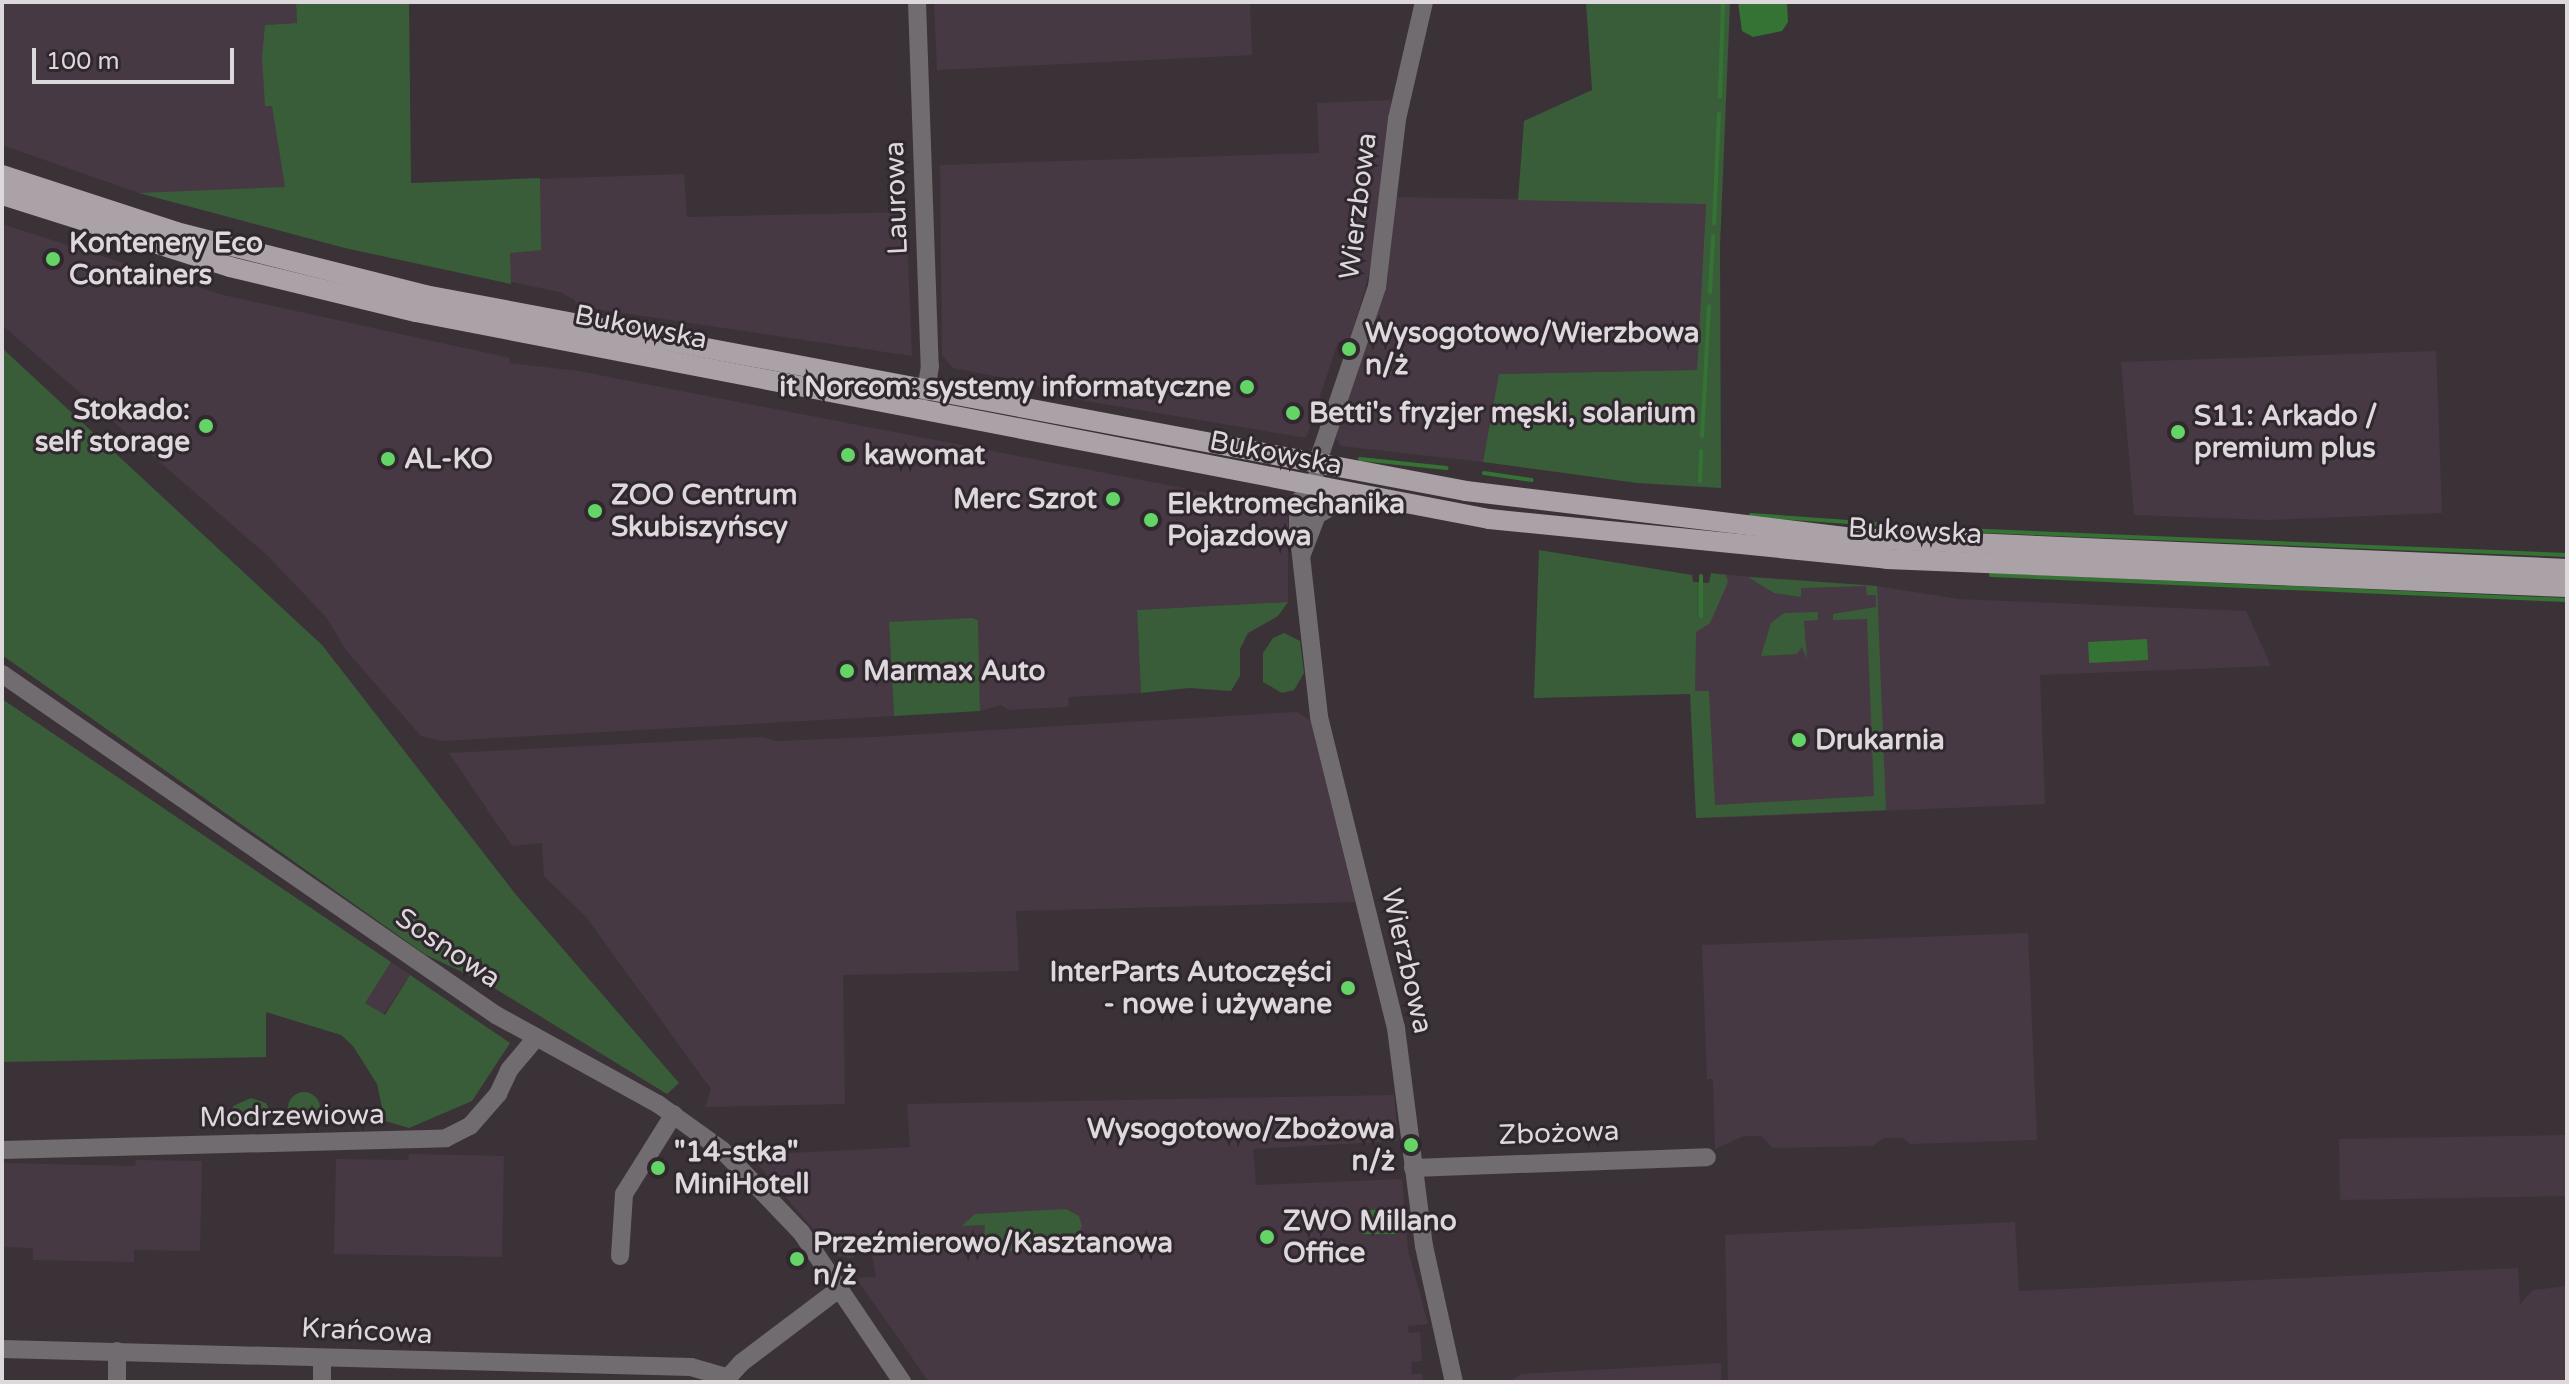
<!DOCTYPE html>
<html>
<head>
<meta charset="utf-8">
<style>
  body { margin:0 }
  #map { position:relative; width:2569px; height:1384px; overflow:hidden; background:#3b3238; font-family:"Varela Round",sans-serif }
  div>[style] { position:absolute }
  .built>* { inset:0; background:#473943; transform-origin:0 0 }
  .green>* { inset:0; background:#395d39 }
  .round { border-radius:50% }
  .water>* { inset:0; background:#357335; transform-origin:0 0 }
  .stream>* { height:4px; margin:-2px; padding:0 2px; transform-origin:2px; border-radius:2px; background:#357335 }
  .minor>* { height:18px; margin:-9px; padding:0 9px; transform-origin:9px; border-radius:9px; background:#706c6f }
  .major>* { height:20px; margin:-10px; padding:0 10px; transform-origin:10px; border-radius:10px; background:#aba2a8 }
  .dots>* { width:22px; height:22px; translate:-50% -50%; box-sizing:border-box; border:4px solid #30282e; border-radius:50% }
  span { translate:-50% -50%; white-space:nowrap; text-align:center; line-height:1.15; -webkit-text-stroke:6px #30282e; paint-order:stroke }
  .street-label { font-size:28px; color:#ddd8db }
  .poi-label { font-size:28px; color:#ddd8db; font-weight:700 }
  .left { translate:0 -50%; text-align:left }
  .right { translate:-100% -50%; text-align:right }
  .frame { position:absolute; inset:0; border:4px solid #ddd8db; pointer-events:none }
  .scale { position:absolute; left:32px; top:48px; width:202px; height:36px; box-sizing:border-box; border:4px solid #ddd8db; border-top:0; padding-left:10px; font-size:24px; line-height:28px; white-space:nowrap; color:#ddd8db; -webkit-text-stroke:6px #30282e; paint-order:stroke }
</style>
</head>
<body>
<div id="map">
  <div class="built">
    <i style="clip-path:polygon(2px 2px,296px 2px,297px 23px,265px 25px,265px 106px,272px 105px,332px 186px,684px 174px,687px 217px,906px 212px,912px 356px,576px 306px,575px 300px,560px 292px,345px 248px,139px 193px,2px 145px)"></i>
    <i style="clip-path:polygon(934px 2px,1250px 2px,1252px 55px,937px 70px)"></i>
    <i style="clip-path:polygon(1391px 100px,1375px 247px,1364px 293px,1349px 341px,1338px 342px,1306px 438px,1057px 396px,1031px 383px,953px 368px,942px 355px,940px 165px,1319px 153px,1317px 103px)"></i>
    <i style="clip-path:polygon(1397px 197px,1706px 203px,1697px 370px,1500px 374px,1483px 462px,1341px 446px,1336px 438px,1387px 279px)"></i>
    <i style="clip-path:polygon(2px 224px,223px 295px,510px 358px,510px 363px,578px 371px,1281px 507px,1288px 518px,1288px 602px,1137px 610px,1141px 693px,1069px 697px,1068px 707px,1008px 710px,1001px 705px,980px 711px,978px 621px,889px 623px,894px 716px,442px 741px,421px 736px,346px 650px,326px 617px,267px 555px,2px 325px)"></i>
    <i style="clip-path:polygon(2436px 351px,2442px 513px,2268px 520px,2134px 515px,2121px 362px)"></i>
    <i style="clip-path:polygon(1716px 574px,1877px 586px,1958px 599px,2246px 611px,2271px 666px,2040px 675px,2045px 804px,1715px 818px,1709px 692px,1695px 691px,1694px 582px,1709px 583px)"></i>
    <i style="clip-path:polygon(1297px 712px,1311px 721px,1355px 902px,1016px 911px,1019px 971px,843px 975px,845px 1104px,705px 1107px,711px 1089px,586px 917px,544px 876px,542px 843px,512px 846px,449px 753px,762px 737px,776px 741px,874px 737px)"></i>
    <i style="clip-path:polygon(2028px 933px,2037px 1140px,1910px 1144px,1903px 1138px,1884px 1138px,1872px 1146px,1773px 1148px,1761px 1136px,1744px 1136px,1715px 1149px,1713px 1079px,1707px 1079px,1702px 945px)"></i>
    <i style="left:391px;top:962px;width:23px;height:49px;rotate:34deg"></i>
    <i style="clip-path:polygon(1394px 1095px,1398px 1141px,1253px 1149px,1256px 1185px,1402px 1179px,1408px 1250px,1428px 1324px,1408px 1326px,1409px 1333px,1420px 1332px,1422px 1361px,1411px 1362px,1412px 1374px,1422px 1374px,1423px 1382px,929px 1382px,856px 1278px,876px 1277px,871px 1250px,858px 1251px,853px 1258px,836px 1256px,750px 1155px,910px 1147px,907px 1104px)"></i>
    <i style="left:2566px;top:1135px;width:61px;height:227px;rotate:89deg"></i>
    <i style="clip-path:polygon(409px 1154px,504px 1156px,502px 1257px,334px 1254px,336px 1159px,408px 1160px)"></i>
    <i style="clip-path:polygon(136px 1160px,202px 1161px,200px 1251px,134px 1250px,134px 1262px,33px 1260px,33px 1248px,2px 1247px,2px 1163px,135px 1166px)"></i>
    <i style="clip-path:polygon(2015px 1222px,2019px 1291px,2518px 1268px,2520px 1304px,2533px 1290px,2567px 1286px,2567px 1382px,1728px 1382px,1725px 1235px)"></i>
    <i style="clip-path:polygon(1721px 1363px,1721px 1382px,1510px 1382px,1521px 1374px)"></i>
  </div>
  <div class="green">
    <i style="clip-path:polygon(296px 2px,409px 2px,411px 183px,540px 178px,541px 250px,510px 253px,511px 284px,345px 248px,139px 193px,285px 187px,272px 106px,265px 106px,262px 57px,265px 25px,297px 23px)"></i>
    <i style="clip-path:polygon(1586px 2px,1730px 2px,1720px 246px,1721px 488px,1637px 483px,1483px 462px,1499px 374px,1697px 370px,1706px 204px,1518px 200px,1524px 121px,1592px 90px)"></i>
    <i style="clip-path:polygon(2px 348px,322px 645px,517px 896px,679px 1083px,667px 1094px,486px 983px,426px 955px,2px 655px)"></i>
    <i style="clip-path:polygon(1539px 550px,1692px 575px,1693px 582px,1709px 583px,1711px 573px,1726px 575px,1728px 582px,1710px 623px,1696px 632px,1695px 691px,1709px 691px,1715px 805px,1874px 796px,1867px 619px,1833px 620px,1833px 614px,1876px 607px,1876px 595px,1867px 595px,1866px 586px,1801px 588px,1801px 597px,1774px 593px,1748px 577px,1877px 586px,1886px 810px,1696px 818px,1690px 694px,1534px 698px)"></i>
    <i style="clip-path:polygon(1288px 602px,1278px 616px,1248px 633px,1240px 649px,1240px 676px,1231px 691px,1189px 688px,1141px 693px,1137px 610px)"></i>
    <i style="clip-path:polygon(1818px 612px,1818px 620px,1804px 621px,1807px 659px,1802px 647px,1797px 654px,1761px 656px,1771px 623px,1784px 613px)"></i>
    <i style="clip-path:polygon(973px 618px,978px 621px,980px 711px,894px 716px,889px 622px)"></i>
    <i style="clip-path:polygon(1284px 633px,1300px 641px,1304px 673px,1294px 690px,1282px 693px,1263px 682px,1263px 653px,1273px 638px)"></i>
    <i style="clip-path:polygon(2px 699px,391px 962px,365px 1003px,385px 1015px,410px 975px,510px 1043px,472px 1101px,409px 1128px,385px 1121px,377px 1084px,353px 1046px,341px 1035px,266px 1012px,266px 1057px,2px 1062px)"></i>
    <i class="round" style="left:288px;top:1092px;width:32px;height:32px"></i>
    <i style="clip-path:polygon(251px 1098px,266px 1103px,271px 1114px,248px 1125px,232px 1122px,233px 1106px)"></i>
    <i style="clip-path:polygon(1066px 1209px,1079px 1216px,1082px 1226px,1074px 1243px,1062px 1247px,978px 1253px,962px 1239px,984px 1238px,985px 1225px,962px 1226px,975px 1214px)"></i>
  </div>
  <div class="water">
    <i style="clip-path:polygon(1738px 2px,1787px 2px,1788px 22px,1782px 31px,1753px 37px,1742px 31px)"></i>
    <i style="left:2147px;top:639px;width:21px;height:59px;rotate:87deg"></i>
    <i style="left:1362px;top:1210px;width:34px;height:24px"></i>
  </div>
  <div class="stream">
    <i style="left:1720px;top:97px;width:95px;rotate:-88.2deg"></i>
    <i style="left:1714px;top:223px;width:109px;rotate:-87.4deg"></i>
    <i style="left:1710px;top:292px;width:56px;rotate:-86.9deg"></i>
    <i style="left:1702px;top:436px;width:130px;rotate:-86.9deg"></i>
    <i style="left:1360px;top:459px;width:87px;rotate:5.9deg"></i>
    <i style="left:1484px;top:473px;width:48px;rotate:8.5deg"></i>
    <i style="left:1700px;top:481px;width:30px;rotate:-88deg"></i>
    <i style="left:1751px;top:515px;width:212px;rotate:4.1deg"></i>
    <i style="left:1962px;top:530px;width:606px;rotate:2.37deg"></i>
    <i style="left:1991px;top:575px;width:577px;rotate:2.49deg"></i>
    <i style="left:1701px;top:576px;width:40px;rotate:90deg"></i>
  </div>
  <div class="minor">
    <i style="left:917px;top:2px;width:364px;rotate:88deg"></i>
    <i style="left:930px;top:366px;width:26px;rotate:99deg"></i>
    <i style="left:1317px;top:464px;width:187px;rotate:-71.3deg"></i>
    <i style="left:1377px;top:287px;width:169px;rotate:-83.2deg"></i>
    <i style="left:1397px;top:119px;width:120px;rotate:-77deg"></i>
    <i style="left:1313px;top:488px;width:21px;rotate:137deg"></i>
    <i style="left:1298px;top:502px;width:27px;rotate:90deg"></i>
    <i style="left:1298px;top:529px;width:189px;rotate:83.6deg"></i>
    <i style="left:1319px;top:717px;width:320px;rotate:76.1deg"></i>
    <i style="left:1396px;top:1028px;width:220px;rotate:82.7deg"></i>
    <i style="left:1424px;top:1246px;width:139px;rotate:77.6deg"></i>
    <i style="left:1317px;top:515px;width:39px;rotate:-30deg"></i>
    <i style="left:1302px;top:554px;width:42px;rotate:-69deg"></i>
    <i style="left:1317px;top:515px;width:36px;rotate:-93deg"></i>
    <i style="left:2px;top:674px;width:600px;rotate:34.62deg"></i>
    <i style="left:496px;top:1015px;width:185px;rotate:28.8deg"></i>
    <i style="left:658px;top:1104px;width:79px;rotate:35.7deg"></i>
    <i style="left:722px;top:1150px;width:114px;rotate:46.1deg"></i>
    <i style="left:801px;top:1232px;width:181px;rotate:56deg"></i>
    <i style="left:2px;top:1150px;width:444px;rotate:-1.5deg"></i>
    <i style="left:446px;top:1138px;width:27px;rotate:-27deg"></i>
    <i style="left:470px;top:1126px;width:43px;rotate:-48.8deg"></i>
    <i style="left:498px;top:1094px;width:26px;rotate:-65deg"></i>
    <i style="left:509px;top:1070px;width:40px;rotate:-50deg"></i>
    <i style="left:1413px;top:1168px;width:294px;rotate:-2.1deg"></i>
    <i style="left:620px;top:1256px;width:62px;rotate:-86.3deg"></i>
    <i style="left:624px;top:1194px;width:94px;rotate:-58deg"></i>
    <i style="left:2px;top:1349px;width:689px;rotate:1.5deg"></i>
    <i style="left:691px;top:1367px;width:37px;rotate:16deg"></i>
    <i style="left:117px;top:1382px;width:31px;rotate:-90deg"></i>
    <i style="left:322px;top:1382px;width:23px;rotate:-90deg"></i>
    <i style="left:724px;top:1382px;width:25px;rotate:-48deg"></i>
    <i style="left:741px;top:1363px;width:123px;rotate:-37.1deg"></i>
  </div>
  <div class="major">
    <i style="left:2px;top:175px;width:183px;rotate:18.1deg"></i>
    <i style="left:176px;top:232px;width:257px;rotate:14.2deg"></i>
    <i style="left:425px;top:295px;width:1059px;rotate:10.66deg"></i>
    <i style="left:1466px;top:491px;width:392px;rotate:6.9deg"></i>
    <i style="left:1855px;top:538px;width:713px;rotate:2.49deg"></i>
    <i style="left:2px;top:195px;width:239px;rotate:17.5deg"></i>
    <i style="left:230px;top:267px;width:191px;rotate:13.6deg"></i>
    <i style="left:416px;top:312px;width:1093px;rotate:10.92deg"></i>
    <i style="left:1489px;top:519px;width:400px;rotate:5.7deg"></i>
    <i style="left:1887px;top:559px;width:681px;rotate:2.36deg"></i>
  </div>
  <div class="dots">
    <i style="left:53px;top:259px;background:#65d467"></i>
    <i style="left:1349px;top:349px;background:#65d467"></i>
    <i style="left:1247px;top:387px;background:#65d467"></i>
    <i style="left:1293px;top:413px;background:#65d467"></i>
    <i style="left:206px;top:426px;background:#65d467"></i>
    <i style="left:2178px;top:432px;background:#65d467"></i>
    <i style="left:848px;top:455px;background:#65d467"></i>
    <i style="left:388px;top:459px;background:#65d467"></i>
    <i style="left:1113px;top:499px;background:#65d467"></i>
    <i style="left:595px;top:511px;background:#65d467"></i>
    <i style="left:1151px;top:520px;background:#65d467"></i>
    <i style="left:847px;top:671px;background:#65d467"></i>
    <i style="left:1799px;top:740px;background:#65d467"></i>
    <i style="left:1348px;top:988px;background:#65d467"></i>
    <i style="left:1411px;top:1145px;background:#65d467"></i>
    <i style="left:658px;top:1168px;background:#65d467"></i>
    <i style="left:1267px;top:1237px;background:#65d467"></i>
    <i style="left:797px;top:1259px;background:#65d467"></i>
  </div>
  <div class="street-label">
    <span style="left:896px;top:198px;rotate:-92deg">Laurowa</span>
    <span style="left:1358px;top:206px;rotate:-83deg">Wierzbowa</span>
    <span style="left:641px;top:327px;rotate:11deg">Bukowska</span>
    <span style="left:1276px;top:453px;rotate:11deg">Bukowska</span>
    <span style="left:1915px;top:531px;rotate:3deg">Bukowska</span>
    <span style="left:448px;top:948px;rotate:34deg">Sosnowa</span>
    <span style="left:1407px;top:961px;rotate:77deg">Wierzbowa</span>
    <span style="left:292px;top:1116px;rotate:-1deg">Modrzewiowa</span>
    <span style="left:1559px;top:1133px;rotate:-2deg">Zbożowa</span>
    <span style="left:367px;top:1331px;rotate:3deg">Krańcowa</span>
  </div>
  <div class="poi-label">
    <span class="left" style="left:69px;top:259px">Kontenery Eco<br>Containers</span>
    <span class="left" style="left:1365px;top:349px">Wysogotowo/Wierzbowa<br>n/ż</span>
    <span class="right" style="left:1231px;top:387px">it Norcom: systemy informatyczne</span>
    <span class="right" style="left:190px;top:426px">Stokado:<br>self storage</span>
    <span class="left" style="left:1309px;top:413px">Betti's fryzjer męski, solarium</span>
    <span class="left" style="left:2194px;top:432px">S11: Arkado /<br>premium plus</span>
    <span class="left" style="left:864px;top:455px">kawomat</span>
    <span class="left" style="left:404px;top:459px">AL-KO</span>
    <span class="left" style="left:611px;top:511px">ZOO Centrum<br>Skubiszyńscy</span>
    <span class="right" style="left:1097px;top:499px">Merc Szrot</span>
    <span class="left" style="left:1167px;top:520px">Elektromechanika<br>Pojazdowa</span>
    <span class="left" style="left:863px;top:671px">Marmax Auto</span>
    <span class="left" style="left:1815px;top:740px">Drukarnia</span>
    <span class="right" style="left:1332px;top:988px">InterParts Autoczęści<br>- nowe i używane</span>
    <span class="right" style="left:1395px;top:1145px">Wysogotowo/Zbożowa<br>n/ż</span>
    <span class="left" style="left:674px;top:1168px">"14-stka"<br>MiniHotell</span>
    <span class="left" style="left:1283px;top:1237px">ZWO Millano<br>Office</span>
    <span class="left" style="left:813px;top:1259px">Przeźmierowo/Kasztanowa<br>n/ż</span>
  </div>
  <div class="frame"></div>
  <div class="scale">100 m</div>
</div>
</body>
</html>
